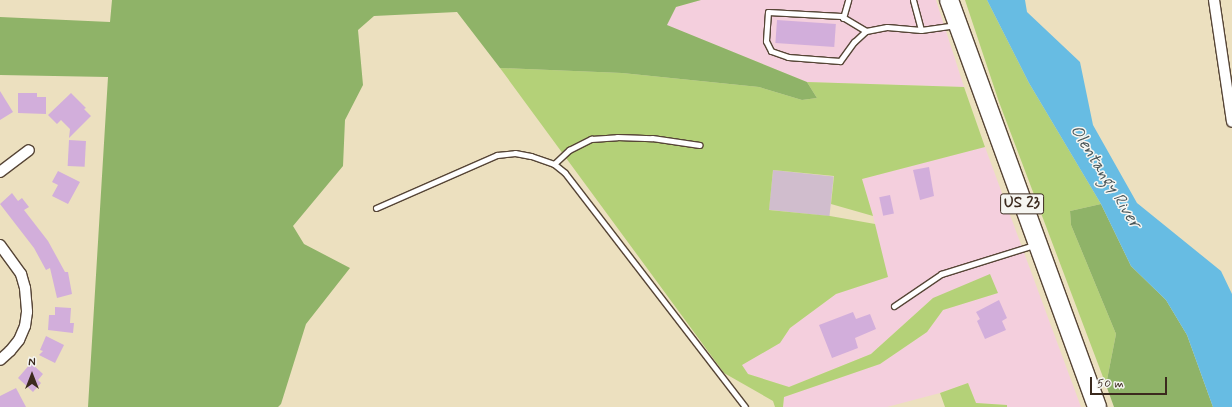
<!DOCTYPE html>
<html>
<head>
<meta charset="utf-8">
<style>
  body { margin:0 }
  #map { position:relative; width:1232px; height:407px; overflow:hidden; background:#ece0bf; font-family:Mynerve,sans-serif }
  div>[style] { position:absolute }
  .built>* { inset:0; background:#f4cfdd }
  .industrial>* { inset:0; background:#d0bdcd; transform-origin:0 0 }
  .green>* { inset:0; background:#b4d178 }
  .forest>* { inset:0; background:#8fb368 }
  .water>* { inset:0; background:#67bce3 }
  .building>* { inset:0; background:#d2aedb; transform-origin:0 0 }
  .roads { filter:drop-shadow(1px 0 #564536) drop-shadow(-1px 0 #564536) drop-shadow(0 1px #564536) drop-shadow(0 -1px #564536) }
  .lane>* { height:5px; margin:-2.5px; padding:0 2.5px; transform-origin:2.5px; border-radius:2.5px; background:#fff }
  .street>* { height:10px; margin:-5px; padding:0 5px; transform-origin:5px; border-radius:5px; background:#fff }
  .highway>* { height:18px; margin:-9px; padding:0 9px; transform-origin:9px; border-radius:9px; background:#fff }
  span { translate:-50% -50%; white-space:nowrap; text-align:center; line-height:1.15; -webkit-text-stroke:3px #f6f6f2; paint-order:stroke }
  .shield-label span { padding:1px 3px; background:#f6f6f2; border:1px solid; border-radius:3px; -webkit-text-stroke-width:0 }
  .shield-label { font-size:15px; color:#3b2a1e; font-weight:700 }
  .water-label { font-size:17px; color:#485659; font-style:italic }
  .north { position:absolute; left:12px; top:355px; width:40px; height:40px; -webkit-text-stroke:3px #f6f6f2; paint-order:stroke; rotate:0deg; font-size:11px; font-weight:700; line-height:16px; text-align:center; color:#3b2a1e }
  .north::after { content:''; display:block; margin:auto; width:14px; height:18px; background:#3b2a1e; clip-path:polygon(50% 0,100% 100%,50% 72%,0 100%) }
  .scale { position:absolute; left:1090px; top:377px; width:77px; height:18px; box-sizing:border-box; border:2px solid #3b2a1e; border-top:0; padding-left:5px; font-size:12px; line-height:14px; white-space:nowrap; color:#3b2a1e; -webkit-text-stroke:3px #f6f6f2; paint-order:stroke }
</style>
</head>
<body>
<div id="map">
  <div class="built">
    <i style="clip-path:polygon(701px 0,936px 0,964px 87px,807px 82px,666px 25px,676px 7px)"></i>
    <i style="clip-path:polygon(985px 147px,1081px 407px,1007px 407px,1007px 405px,976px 403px,968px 383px,940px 393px,887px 407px,783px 407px,784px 397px,880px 364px,927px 332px,943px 310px,998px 293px,933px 298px,871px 354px,789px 387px,748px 374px,741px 365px,780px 343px,790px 328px,836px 294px,887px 277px,873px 216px,862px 179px)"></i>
  </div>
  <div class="industrial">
    <i style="left:773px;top:170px;width:61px;height:40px;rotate:6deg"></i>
  </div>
  <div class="green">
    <i style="clip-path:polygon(965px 0,987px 0,1029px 83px,1101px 204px,1070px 211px,1071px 225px,1116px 334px,1106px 385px,999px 102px)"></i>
    <i style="clip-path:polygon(500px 68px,622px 73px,759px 87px,802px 100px,817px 98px,807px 82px,964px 87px,985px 147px,862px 179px,873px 216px,831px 204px,834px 176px,773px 170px,769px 210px,830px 216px,875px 224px,888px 277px,836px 294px,790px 328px,780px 343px,742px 365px,748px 374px,789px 387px,871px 354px,933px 298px,990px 274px,998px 293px,943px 310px,927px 332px,880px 364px,784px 397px,783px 407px,775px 407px,773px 401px,724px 373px)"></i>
    <i style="clip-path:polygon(968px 383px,976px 403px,1007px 405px,1007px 407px,945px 407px,940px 393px)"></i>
  </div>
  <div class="forest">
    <i style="clip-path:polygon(112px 0,701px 0,676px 7px,667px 25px,807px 82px,817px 98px,802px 100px,759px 87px,622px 73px,500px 68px,457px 12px,374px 16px,358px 30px,363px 85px,345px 120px,343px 166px,293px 226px,304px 244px,350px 268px,306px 324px,281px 404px,278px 407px,88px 407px,108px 77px,0 75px,0 17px,110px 22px)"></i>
    <i style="clip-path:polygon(1101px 204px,1131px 266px,1166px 300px,1187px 335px,1213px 407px,1114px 407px,1106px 385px,1116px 334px,1071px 225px,1070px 211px)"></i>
  </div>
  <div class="water">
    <i style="clip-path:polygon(987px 0,1025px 0,1027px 12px,1080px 62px,1093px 125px,1137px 203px,1221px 271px,1232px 294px,1232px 407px,1213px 407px,1187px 335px,1166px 300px,1131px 266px,1101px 204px,1029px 83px)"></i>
  </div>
  <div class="building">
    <i style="left:777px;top:20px;width:59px;height:23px;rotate:4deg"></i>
    <i style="clip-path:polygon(0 91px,13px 112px,0 120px)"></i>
    <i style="clip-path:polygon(18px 93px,37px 93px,37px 97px,46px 97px,46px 114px,18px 113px)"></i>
    <i style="clip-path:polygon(71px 93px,86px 108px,84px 109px,91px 116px,69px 138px,70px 129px,61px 120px,57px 124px,48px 115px)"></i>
    <i style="left:69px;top:140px;width:17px;height:26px;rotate:3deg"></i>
    <i style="clip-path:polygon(929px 167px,934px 196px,920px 200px,913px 170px)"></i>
    <i style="clip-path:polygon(58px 171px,80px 182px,68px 204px,52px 196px,58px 185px,52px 182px)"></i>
    <i style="clip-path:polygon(12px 193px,18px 201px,22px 198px,29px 207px,24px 210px,48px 241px,65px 272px,68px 272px,72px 294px,57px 298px,50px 268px,46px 270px,34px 248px,0 204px)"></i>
    <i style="left:890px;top:195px;width:19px;height:11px;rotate:78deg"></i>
    <i style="clip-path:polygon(999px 300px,1007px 318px,1002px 321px,1006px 330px,985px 339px,977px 321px,980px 319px,976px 312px)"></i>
    <i style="clip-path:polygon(55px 307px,71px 308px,70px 323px,74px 323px,73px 333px,48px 330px,49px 315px,55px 315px)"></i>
    <i style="clip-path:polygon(853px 312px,856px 319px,870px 314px,876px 329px,855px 338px,858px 348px,832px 358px,819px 325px)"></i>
    <i style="clip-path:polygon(46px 336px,64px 345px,55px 363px,39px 355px,43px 351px,40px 350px)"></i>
    <i style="clip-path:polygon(31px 363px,43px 374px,38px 380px,41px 383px,33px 392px,18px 378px)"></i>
    <i style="clip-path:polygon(16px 388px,26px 407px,0 407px,0 396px)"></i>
  </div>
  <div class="roads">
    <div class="lane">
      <i style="left:913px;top:0;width:31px;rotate:75deg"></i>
      <i style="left:921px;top:30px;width:34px;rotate:-8deg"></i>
      <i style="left:843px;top:18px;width:19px;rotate:-74deg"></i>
      <i style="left:866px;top:31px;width:29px;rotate:-149deg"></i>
      <i style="left:841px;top:16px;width:73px;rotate:-176.9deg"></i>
      <i style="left:768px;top:12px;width:29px;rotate:94deg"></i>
      <i style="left:766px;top:41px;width:11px;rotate:63deg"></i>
      <i style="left:771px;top:51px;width:18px;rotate:19deg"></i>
      <i style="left:788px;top:57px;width:52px;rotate:4.4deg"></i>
      <i style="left:840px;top:61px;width:24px;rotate:-54deg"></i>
      <i style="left:854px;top:42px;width:16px;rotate:-43deg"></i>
      <i style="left:866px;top:31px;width:21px;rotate:-11deg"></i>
      <i style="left:887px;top:27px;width:34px;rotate:5deg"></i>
      <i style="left:554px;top:164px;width:21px;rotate:-43deg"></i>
      <i style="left:569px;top:150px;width:25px;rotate:-27deg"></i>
      <i style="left:591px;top:139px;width:26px;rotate:-4deg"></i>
      <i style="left:617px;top:137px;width:35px;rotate:2deg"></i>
      <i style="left:652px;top:138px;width:48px;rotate:8.5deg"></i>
      <i style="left:376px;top:208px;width:132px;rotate:-23.7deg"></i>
      <i style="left:497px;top:155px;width:18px;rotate:-6deg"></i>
      <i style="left:515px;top:153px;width:16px;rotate:11deg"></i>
      <i style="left:531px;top:156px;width:24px;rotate:19deg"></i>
      <i style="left:554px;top:164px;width:14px;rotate:39deg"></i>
      <i style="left:565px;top:173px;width:295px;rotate:52.4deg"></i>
      <i style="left:894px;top:306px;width:57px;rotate:-34.2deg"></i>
      <i style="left:941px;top:274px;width:97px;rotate:-17.3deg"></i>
    </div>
    <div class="street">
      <i style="left:1214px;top:0;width:123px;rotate:81.6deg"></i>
      <i style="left:0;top:172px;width:36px;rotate:-37deg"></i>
      <i style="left:0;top:245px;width:36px;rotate:54deg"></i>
      <i style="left:21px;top:274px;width:15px;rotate:74deg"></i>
      <i style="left:25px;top:288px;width:24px;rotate:85deg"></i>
      <i style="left:27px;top:312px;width:14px;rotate:98deg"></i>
      <i style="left:25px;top:326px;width:15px;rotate:113deg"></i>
      <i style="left:19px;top:340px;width:14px;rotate:129deg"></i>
      <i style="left:10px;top:351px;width:13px;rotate:138deg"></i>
    </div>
    <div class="highway">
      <i style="left:949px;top:0;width:433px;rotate:70deg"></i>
    </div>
  </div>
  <div class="shield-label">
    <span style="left:1022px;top:204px">US 23</span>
  </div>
  <div class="water-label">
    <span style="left:1105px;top:177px;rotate:58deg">Olentangy River</span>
  </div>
  <div class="north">N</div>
  <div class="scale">50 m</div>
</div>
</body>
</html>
